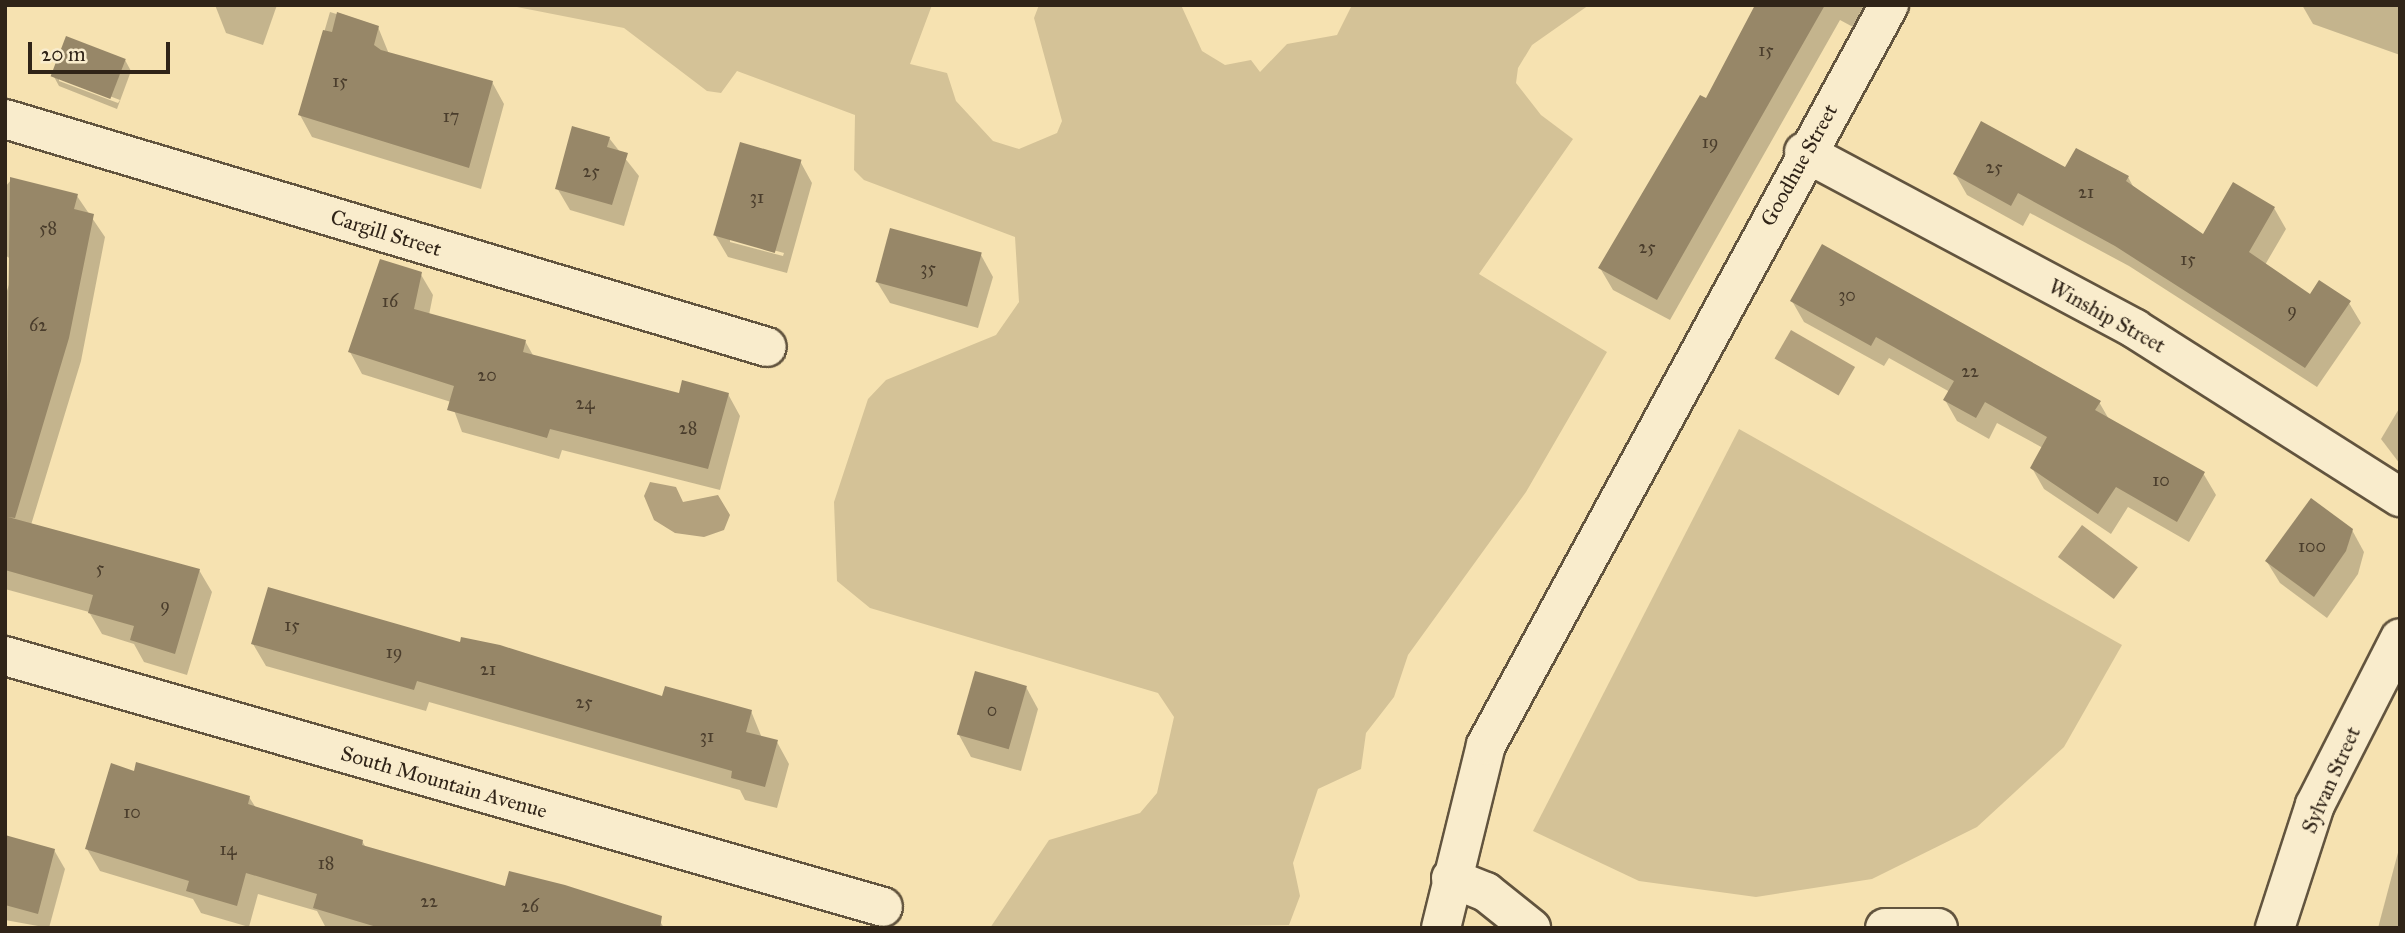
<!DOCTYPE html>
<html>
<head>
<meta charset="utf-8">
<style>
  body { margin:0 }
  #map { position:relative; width:2405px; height:933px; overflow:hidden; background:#f6e2b1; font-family:"IM FELL Great Primer",serif }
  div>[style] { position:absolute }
  .green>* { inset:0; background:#d4c297 }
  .water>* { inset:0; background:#b3a17d; transform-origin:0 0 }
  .shadow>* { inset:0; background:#0003 }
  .building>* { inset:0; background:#978768; transform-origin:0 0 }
  .roads { filter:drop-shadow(2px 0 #62543e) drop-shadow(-2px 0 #62543e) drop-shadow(0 2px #62543e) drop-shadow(0 -2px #62543e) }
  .minor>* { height:38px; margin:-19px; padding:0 19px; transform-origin:19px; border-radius:19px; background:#f9eccc }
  span { translate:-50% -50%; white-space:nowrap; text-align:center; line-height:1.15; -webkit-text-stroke:6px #f9eccc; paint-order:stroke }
  .number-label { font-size:18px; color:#4a3d2c }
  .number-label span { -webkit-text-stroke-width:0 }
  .street-label { font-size:21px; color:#302418 }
  .frame { position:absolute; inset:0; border:7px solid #302418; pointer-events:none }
  .scale { position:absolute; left:28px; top:42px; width:142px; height:32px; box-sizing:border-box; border:4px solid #302418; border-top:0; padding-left:9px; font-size:21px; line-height:24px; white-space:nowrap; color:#302418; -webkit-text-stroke:5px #f9eccc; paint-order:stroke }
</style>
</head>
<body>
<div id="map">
  <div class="green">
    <i style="clip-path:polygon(507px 5px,932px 5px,910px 64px,947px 73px,956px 101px,993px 141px,1019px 149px,1057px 133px,1062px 121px,1034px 18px,1039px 5px,1181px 5px,1202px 51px,1225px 65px,1251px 60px,1260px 72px,1287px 44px,1337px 35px,1352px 5px,1589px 5px,1532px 45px,1518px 68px,1516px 83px,1541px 115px,1573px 139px,1479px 274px,1607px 352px,1526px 492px,1408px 655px,1394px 697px,1366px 733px,1361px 769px,1318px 789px,1293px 863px,1300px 896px,1289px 925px,990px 928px,1049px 840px,1140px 813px,1157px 793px,1174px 717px,1158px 693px,870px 608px,837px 581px,834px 502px,868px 399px,886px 380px,996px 335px,1019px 302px,1015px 237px,864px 180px,854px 170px,855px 115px,737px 71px,721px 93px,707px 91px,624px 28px)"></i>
    <i style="clip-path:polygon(1739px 429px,2122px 645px,2064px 747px,1977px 827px,1872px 879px,1756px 897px,1639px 881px,1533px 831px)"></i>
  </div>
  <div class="water">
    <i style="left:1791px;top:330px;width:74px;height:33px;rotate:30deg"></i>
    <i style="clip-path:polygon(650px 482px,676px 487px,683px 502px,718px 495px,730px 515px,724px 530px,704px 537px,675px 533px,654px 520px,644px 496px)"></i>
    <i style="left:2082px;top:525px;width:70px;height:40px;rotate:37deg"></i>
  </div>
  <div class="shadow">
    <i style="clip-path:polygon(215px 5px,277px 5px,263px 45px,226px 33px)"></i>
    <i style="clip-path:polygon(1767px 5px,1864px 5px,1853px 27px,1840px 20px,1670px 320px,1613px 290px,1600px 268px)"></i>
    <i style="clip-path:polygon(2302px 5px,2400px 5px,2400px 55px,2313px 24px)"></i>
    <i style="clip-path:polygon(330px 12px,378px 27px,389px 54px,492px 82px,504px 104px,481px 189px,312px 137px,300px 115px)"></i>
    <i style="clip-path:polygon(evenodd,125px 60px,131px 71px,117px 109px,59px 86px,53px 75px,125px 60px,59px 77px,120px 100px,118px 103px,59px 81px,59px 77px)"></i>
    <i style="clip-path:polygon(609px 138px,639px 176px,624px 226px,570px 210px,557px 188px)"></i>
    <i style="clip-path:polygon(evenodd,800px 161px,812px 183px,787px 273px,728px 257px,715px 235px,800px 161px,730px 238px,784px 253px,783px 256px,730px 242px,730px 238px)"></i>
    <i style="clip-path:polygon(2066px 169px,2128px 177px,2135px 190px,2203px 236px,2274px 208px,2286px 229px,2265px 265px,2310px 296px,2349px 303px,2361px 323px,2317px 387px,2129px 266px,2030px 213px,2023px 226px,1967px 195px,1955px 174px)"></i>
    <i style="clip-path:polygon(12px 179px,77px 196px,105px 237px,81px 361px,31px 525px,199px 570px,212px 592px,187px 675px,144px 662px,134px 644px,102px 634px,89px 612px,5px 589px,5px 297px,16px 263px,5px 255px,5px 187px)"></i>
    <i style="clip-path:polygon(981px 255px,993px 277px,978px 328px,890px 303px,877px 282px)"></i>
    <i style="clip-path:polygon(420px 273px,433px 295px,429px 315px,525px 341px,534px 357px,680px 395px,728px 394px,740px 416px,720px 490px,562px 450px,559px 459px,462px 432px,451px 402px,362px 374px,350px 352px)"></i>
    <i style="clip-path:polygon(1792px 301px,2099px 402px,2110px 421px,2203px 473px,2216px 495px,2189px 542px,2128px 507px,2111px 534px,2044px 489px,2032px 468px,2043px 448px,1997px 423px,1989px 439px,1957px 421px,1945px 400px,1950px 392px,1889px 358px,1884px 366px,1804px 322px)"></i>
    <i style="clip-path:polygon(2400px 407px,2400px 464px,2381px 439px)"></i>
    <i style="clip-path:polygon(2352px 530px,2364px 552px,2358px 574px,2327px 618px,2280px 583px,2267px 562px)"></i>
    <i style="clip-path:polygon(253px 644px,461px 644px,664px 698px,751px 711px,762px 738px,777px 742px,789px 764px,777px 808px,745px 800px,740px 790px,429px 702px,426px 711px,266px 666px)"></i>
    <i style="clip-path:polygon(1026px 687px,1038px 709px,1021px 771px,971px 757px,959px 735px)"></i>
    <i style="clip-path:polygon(136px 773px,249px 797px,256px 808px,362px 841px,366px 848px,507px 889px,657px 916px,664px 928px,326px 928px,317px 911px,258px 894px,249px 927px,201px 913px,193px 899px,100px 871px,87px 849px)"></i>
    <i style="clip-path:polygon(5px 837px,54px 850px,65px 869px,49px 928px,5px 920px)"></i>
    <i style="clip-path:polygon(2400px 845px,2400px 928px,2378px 928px)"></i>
  </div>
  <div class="building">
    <i style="clip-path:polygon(1755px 5px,1825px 5px,1657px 300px,1598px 268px,1700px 95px,1706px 98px)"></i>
    <i style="clip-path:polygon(337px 12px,379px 26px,374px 45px,381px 50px,493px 81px,469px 168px,298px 115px,323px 30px,332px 32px)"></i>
    <i style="left:66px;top:36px;width:64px;height:43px;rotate:21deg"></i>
    <i style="clip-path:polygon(1981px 121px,2065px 167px,2076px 148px,2129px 176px,2126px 181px,2203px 234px,2233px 182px,2275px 207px,2249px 252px,2310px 294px,2319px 280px,2351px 301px,2305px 368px,2115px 246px,2018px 193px,2011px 206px,1953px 174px)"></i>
    <i style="clip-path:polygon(572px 126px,610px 137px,607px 147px,628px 153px,612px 205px,555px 189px)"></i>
    <i style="left:740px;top:142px;width:64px;height:97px;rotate:16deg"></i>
    <i style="clip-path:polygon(10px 177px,78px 194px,74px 209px,94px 214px,69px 338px,15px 518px,8px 517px,200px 569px,175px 654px,130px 640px,134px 626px,88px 613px,93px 595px,5px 570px)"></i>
    <i style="left:890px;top:228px;width:95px;height:56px;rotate:15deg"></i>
    <i style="clip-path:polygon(1822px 244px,2101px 401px,2095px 410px,2205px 472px,2177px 522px,2116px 487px,2098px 514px,2030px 468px,2047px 437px,1985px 402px,1976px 418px,1943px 400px,1954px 381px,1876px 337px,1871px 346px,1790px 301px)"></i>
    <i style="clip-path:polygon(380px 259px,422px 272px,414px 309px,526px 340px,523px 352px,679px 393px,682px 380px,729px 393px,708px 469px,550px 429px,547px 438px,447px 410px,454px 386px,348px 352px)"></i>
    <i style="clip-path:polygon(2311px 498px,2353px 529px,2346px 551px,2314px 597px,2265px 561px)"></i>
    <i style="clip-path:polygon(268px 587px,460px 642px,461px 637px,500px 645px,662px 696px,665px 686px,752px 710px,746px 732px,778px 740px,765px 787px,731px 778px,732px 771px,417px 681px,414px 690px,251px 644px)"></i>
    <i style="left:975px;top:671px;width:54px;height:66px;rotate:16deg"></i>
    <i style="clip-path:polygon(136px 762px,250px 796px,248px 804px,363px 840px,362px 845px,505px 886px,509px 871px,565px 885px,662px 916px,660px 928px,380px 928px,313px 908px,317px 894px,246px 873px,237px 906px,186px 891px,189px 881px,85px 849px,111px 763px,134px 771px)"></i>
    <i style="clip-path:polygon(5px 835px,55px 849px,38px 914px,5px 905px)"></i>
  </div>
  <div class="roads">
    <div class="minor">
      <i style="left:5px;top:119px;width:795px;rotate:16.66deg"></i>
      <i style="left:1804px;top:152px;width:375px;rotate:28.1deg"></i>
      <i style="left:2135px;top:329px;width:314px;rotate:32.4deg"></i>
      <i style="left:5px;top:656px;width:913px;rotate:15.95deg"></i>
      <i style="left:1451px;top:878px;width:38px;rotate:22deg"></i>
      <i style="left:1486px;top:892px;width:58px;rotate:38.7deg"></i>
      <i style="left:1441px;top:928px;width:188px;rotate:-76.2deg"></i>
      <i style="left:1486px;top:745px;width:843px;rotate:-61.43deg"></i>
      <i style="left:1885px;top:928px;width:53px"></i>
      <i style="left:2275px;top:928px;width:129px;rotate:-72deg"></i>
      <i style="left:2315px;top:805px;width:187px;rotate:-63deg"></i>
    </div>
  </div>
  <div class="number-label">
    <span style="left:1766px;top:50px">15</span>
    <span style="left:340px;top:81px">15</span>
    <span style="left:451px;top:116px">17</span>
    <span style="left:1710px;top:142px">19</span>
    <span style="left:1994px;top:167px">25</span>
    <span style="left:591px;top:171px">25</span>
    <span style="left:2086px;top:192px">21</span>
    <span style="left:757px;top:197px">31</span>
    <span style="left:48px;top:228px">58</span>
    <span style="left:1647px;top:247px">25</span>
    <span style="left:2188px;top:259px">15</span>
    <span style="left:928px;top:268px">35</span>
    <span style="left:1847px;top:295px">30</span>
    <span style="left:390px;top:301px">16</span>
    <span style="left:2292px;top:310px">9</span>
    <span style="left:38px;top:325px">62</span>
    <span style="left:1970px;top:371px">22</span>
    <span style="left:487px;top:375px">20</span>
    <span style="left:585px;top:403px">24</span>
    <span style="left:688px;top:428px">28</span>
    <span style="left:2161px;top:480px">10</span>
    <span style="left:2312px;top:546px">100</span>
    <span style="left:100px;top:568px">5</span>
    <span style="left:165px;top:605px">9</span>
    <span style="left:292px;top:625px">15</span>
    <span style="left:394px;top:652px">19</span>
    <span style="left:488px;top:669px">21</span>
    <span style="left:584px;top:702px">25</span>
    <span style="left:992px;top:710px">0</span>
    <span style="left:707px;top:736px">31</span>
    <span style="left:132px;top:812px">10</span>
    <span style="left:228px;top:849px">14</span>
    <span style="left:326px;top:863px">18</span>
    <span style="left:429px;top:901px">22</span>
    <span style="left:530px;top:906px">26</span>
  </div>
  <div class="street-label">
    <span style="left:1799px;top:165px;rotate:-61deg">Goodhue Street</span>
    <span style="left:386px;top:233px;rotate:17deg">Cargill Street</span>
    <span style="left:2107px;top:316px;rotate:29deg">Winship Street</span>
    <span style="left:2331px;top:780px;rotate:-66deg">Sylvan Street</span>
    <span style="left:444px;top:782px;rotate:16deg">South Mountain Avenue</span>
  </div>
  <div class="frame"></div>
  <div class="scale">20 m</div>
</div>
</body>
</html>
